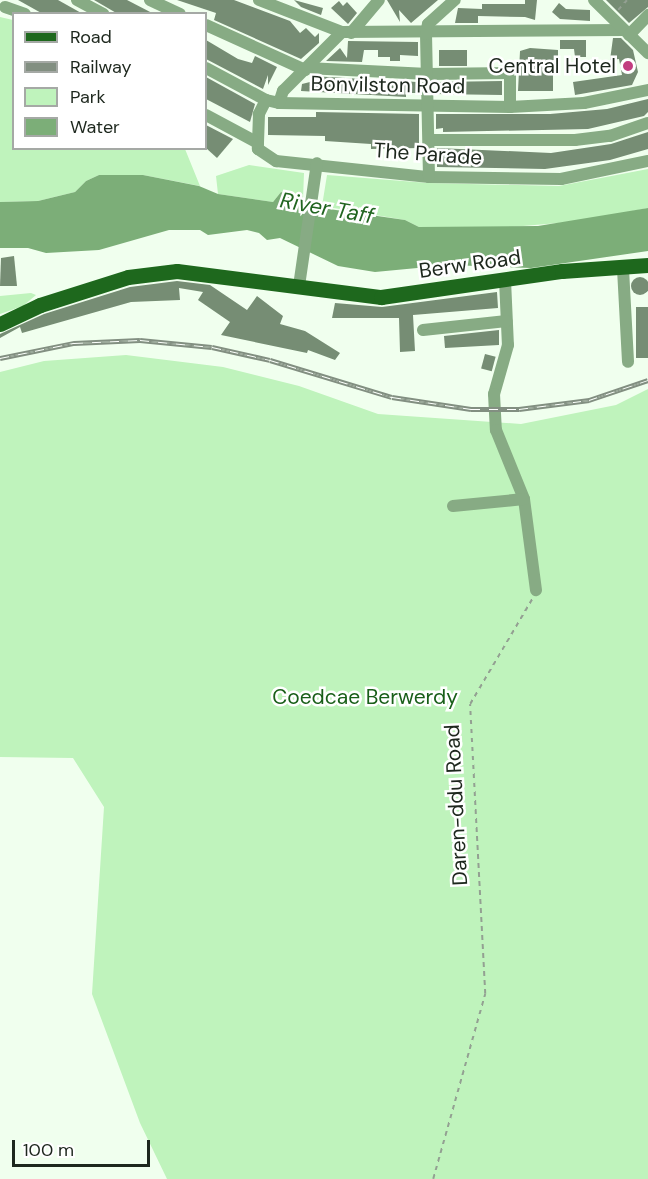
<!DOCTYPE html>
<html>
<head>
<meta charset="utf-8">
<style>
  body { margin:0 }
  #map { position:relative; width:648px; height:1179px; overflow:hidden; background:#f0ffee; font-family:"DM Sans",sans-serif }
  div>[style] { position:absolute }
  .green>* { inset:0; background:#bff3bc }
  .water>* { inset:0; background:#7cae78 }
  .building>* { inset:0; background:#768d74; transform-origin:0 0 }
  .round { border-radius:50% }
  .path>* { height:1.5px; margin-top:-0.75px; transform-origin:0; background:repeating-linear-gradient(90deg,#93a092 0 4.5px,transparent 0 9px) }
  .minor>* { height:12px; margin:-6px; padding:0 6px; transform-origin:6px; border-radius:6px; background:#87ab84 }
  .major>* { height:15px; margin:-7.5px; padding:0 7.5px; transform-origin:7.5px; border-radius:7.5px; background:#1e681d }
  .rail>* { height:5px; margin-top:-2.5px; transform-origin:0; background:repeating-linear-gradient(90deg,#fff 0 9px,#828f81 0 18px); box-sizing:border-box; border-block:2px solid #828f81 }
  .dots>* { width:16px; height:16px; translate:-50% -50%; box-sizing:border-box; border:3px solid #fff; border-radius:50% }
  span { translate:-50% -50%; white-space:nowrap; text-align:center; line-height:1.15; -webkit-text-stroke:5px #fff; paint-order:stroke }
  .poi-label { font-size:21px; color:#1d271d }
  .right { translate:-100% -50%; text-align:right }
  .street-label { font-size:21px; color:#1d271d }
  .park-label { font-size:21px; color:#195f19 }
  .water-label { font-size:22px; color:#216520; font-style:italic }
  .legend { position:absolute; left:12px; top:12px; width:195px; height:138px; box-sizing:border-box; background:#fff; border:2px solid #a5a9a5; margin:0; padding:8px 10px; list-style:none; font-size:18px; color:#1d271d }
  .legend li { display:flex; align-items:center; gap:12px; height:30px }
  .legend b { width:30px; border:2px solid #a5a9a5 }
  .scale { position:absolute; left:12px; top:1140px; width:138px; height:27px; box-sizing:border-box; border:3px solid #1d271d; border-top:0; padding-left:8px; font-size:18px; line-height:21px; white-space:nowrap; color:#1d271d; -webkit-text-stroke:4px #fff; paint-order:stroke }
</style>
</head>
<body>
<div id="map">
  <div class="green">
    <i style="clip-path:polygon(0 17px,13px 20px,14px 148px,185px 149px,200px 186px,143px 175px,99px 175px,86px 181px,75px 192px,38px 201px,0 202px)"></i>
    <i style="clip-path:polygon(249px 165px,304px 173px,303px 200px,281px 192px,273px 202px,218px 194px,216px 176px)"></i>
    <i style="clip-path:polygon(648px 169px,648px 208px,582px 221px,500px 228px,419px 227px,405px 220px,322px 206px,327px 175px,428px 183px,559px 186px)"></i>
    <i style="clip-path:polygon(31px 293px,36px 295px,23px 306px,0 314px,0 296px)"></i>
    <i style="clip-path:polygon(126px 355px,223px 367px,299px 386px,378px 414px,521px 424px,616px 405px,648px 389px,648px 1179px,167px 1179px,140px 1123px,92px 994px,104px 807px,73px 758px,0 757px,0 372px,44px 361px)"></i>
  </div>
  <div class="water">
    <i style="clip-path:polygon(99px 175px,143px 175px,199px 186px,218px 194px,273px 202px,281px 192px,329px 209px,405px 220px,419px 227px,538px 226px,648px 208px,648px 251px,531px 268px,449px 265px,375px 272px,338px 266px,280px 238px,267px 240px,259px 233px,247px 230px,208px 235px,200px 230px,169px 230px,99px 250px,46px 253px,28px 248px,0 248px,0 202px,38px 201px,75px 192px,86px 181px)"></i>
  </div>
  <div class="building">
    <i style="clip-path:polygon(18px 0,58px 0,83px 14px,43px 14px)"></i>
    <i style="clip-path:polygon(94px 0,127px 0,154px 14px,118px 14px)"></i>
    <i style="clip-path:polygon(177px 0,234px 0,290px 21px,300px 33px,306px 28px,315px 37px,319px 33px,319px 43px,301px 59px,214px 20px,216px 13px)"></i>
    <i style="clip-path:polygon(294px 0,323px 8px,321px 15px,301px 7px)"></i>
    <i style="clip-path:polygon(387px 0,438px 0,411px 23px,399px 10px,400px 22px)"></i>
    <i style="clip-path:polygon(525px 0,537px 0,535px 20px,525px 17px,478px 16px,478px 23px,455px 23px,458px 8px,482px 9px,482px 4px,525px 4px)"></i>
    <i style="clip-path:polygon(606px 0,648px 0,648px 7px,629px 23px)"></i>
    <i style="clip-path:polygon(339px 1px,343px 6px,347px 2px,357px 13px,348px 24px,331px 8px)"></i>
    <i style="clip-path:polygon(559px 3px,566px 9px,590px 10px,590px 21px,560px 19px,552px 12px)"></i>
    <i style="clip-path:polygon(613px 38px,621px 38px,633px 50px,638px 72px,632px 85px,575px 95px,573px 82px,622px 75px,619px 59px,610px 60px)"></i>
    <i style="clip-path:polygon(206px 40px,238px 59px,252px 63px,255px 56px,277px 67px,268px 85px,268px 75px,263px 89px,206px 59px)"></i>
    <i style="clip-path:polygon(560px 40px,586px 40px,586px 57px,575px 57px,574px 49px,560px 49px)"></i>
    <i style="clip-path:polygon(348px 41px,418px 42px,418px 56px,400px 55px,400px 61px,390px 61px,390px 57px,378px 57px,378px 50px,364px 50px,362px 62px,326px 61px,340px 48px,347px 58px)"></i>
    <i style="clip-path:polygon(530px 48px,558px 50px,558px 60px,553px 60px,553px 91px,518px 91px,520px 51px)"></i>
    <i style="left:439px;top:50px;width:28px;height:16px"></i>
    <i style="clip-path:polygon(310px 76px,417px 82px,417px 93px,406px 93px,406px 97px,301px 91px,302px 84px,310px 82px)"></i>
    <i style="clip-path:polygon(206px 77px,255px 104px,250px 122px,206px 99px)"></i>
    <i style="clip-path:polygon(502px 81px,502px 95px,436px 94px,438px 82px)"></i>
    <i style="clip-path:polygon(648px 99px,648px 112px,644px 116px,588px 129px,443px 132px,443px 128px,436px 129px,436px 114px,550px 114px,607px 109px)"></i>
    <i style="clip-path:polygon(316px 112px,419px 114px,419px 148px,371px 149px,371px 144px,325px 141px,325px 136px,268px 135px,268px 117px,316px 117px)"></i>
    <i style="clip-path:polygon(206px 125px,233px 139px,217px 158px,206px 148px)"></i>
    <i style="clip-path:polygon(648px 132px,648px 149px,610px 160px,545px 169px,437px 167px,437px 148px,551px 153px,611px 144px)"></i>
    <i style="clip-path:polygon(14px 256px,17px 286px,0 286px,1px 258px)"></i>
    <i class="round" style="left:631px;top:277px;width:18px;height:18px"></i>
    <i style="clip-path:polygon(177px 281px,210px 285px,247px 310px,257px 296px,283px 316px,280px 324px,305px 331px,340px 353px,335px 360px,308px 350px,307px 353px,221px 335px,230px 322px,198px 300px,203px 292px,179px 288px,180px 300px,131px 302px,22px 333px,20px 327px,0 338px,0 334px,44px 314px,130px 287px)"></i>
    <i style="clip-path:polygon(497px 292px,498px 308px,413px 315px,415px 351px,400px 352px,399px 318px,332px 318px,335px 303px,382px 307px)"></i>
    <i style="left:636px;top:307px;width:12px;height:51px"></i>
    <i style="clip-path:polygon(499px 330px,499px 345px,445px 348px,444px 336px)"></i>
    <i style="left:485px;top:354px;width:11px;height:15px;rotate:15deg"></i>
  </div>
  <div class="path">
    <i style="left:618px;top:10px;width:13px;rotate:-48deg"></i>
    <i style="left:433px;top:1179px;width:192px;rotate:-74.3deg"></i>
    <i style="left:485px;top:994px;width:290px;rotate:-93deg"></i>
    <i style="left:470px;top:704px;width:122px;rotate:-59.4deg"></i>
  </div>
  <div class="minor">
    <i style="left:77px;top:0;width:30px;rotate:28deg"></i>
    <i style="left:150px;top:0;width:33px;rotate:25deg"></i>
    <i style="left:259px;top:0;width:89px;rotate:21.1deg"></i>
    <i style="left:342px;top:32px;width:281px;rotate:-0.4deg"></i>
    <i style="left:594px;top:0;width:76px;rotate:44.5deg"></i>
    <i style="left:5px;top:7px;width:21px;rotate:19deg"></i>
    <i style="left:206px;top:25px;width:109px;rotate:24.4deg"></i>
    <i style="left:351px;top:33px;width:43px;rotate:-49.7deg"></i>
    <i style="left:629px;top:35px;width:28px;rotate:-46deg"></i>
    <i style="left:206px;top:68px;width:68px;rotate:28.1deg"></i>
    <i style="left:266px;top:100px;width:13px;rotate:13deg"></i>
    <i style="left:279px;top:103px;width:231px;rotate:1deg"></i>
    <i style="left:510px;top:107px;width:74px;rotate:-3.1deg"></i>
    <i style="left:584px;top:103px;width:65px;rotate:-11.5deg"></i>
    <i style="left:307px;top:68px;width:121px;rotate:2.8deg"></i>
    <i style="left:428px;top:74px;width:82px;rotate:-0.7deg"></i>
    <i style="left:510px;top:73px;width:34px;rotate:90deg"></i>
    <i style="left:266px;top:100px;width:16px;rotate:117deg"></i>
    <i style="left:259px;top:114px;width:35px;rotate:92deg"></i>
    <i style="left:258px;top:149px;width:22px;rotate:34deg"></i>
    <i style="left:276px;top:161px;width:154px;rotate:6deg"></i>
    <i style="left:429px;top:177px;width:132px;rotate:0.9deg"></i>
    <i style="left:561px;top:179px;width:89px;rotate:-11.7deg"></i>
    <i style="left:279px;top:103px;width:13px;rotate:-72deg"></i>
    <i style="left:283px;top:91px;width:83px;rotate:-45deg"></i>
    <i style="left:206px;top:115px;width:59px;rotate:28.3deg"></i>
    <i style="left:430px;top:140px;width:145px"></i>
    <i style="left:575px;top:140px;width:35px;rotate:-7deg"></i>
    <i style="left:610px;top:136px;width:40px;rotate:-18.9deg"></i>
    <i style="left:429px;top:177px;width:143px;rotate:-91.2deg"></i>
    <i style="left:426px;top:34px;width:10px;rotate:-79deg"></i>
    <i style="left:428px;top:24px;width:36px;rotate:-42deg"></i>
    <i style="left:623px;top:269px;width:93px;rotate:86.9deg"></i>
    <i style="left:505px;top:280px;width:65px;rotate:87.4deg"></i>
    <i style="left:508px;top:345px;width:51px;rotate:105.9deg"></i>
    <i style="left:494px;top:394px;width:36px;rotate:87deg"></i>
    <i style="left:496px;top:430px;width:74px;rotate:67.9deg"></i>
    <i style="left:524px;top:499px;width:92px;rotate:82.5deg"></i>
    <i style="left:299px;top:286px;width:124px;rotate:-81.7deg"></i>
    <i style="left:423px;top:330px;width:84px;rotate:-6.1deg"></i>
    <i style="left:453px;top:506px;width:71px;rotate:-5.6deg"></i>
  </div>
  <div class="major">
    <i style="left:0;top:324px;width:44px;rotate:-25.4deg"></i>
    <i style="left:40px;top:305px;width:92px;rotate:-17.7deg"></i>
    <i style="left:128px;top:277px;width:49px;rotate:-7deg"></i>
    <i style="left:177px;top:271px;width:206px;rotate:7.3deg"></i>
    <i style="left:381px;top:297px;width:183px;rotate:-8.2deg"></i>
    <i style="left:562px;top:271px;width:86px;rotate:-4deg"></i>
  </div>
  <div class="rail">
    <i style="left:0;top:358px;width:76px;rotate:-11.5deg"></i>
    <i style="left:74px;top:343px;width:66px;rotate:-2.6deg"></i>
    <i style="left:140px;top:340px;width:72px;rotate:5.6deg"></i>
    <i style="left:212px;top:347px;width:59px;rotate:12.6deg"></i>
    <i style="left:270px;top:360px;width:127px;rotate:16.9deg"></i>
    <i style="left:392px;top:397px;width:80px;rotate:8.6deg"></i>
    <i style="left:471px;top:409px;width:48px"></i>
    <i style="left:519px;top:409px;width:71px;rotate:-7.3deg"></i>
    <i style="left:589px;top:400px;width:62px;rotate:-18.7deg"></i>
  </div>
  <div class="dots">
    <i style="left:628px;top:66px;background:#c23d80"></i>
  </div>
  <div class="poi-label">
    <span class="right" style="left:616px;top:66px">Central Hotel</span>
  </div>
  <div class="street-label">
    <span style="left:388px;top:85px;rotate:1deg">Bonvilston Road</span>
    <span style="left:428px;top:154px;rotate:4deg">The Parade</span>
    <span style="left:470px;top:264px;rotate:-8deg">Berw Road</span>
    <span style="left:456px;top:805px;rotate:-93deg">Daren-ddu Road</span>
  </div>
  <div class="park-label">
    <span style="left:365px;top:697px">Coedcae Berwerdy</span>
  </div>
  <div class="water-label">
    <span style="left:327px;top:208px;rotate:10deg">River Taff</span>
  </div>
  <ul class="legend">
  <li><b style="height:8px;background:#1e681d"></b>Road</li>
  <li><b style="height:8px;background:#828f81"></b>Railway</li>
  <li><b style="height:16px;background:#bff3bc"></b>Park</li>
  <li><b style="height:16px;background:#7cae78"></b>Water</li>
  </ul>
  <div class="scale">100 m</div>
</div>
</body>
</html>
